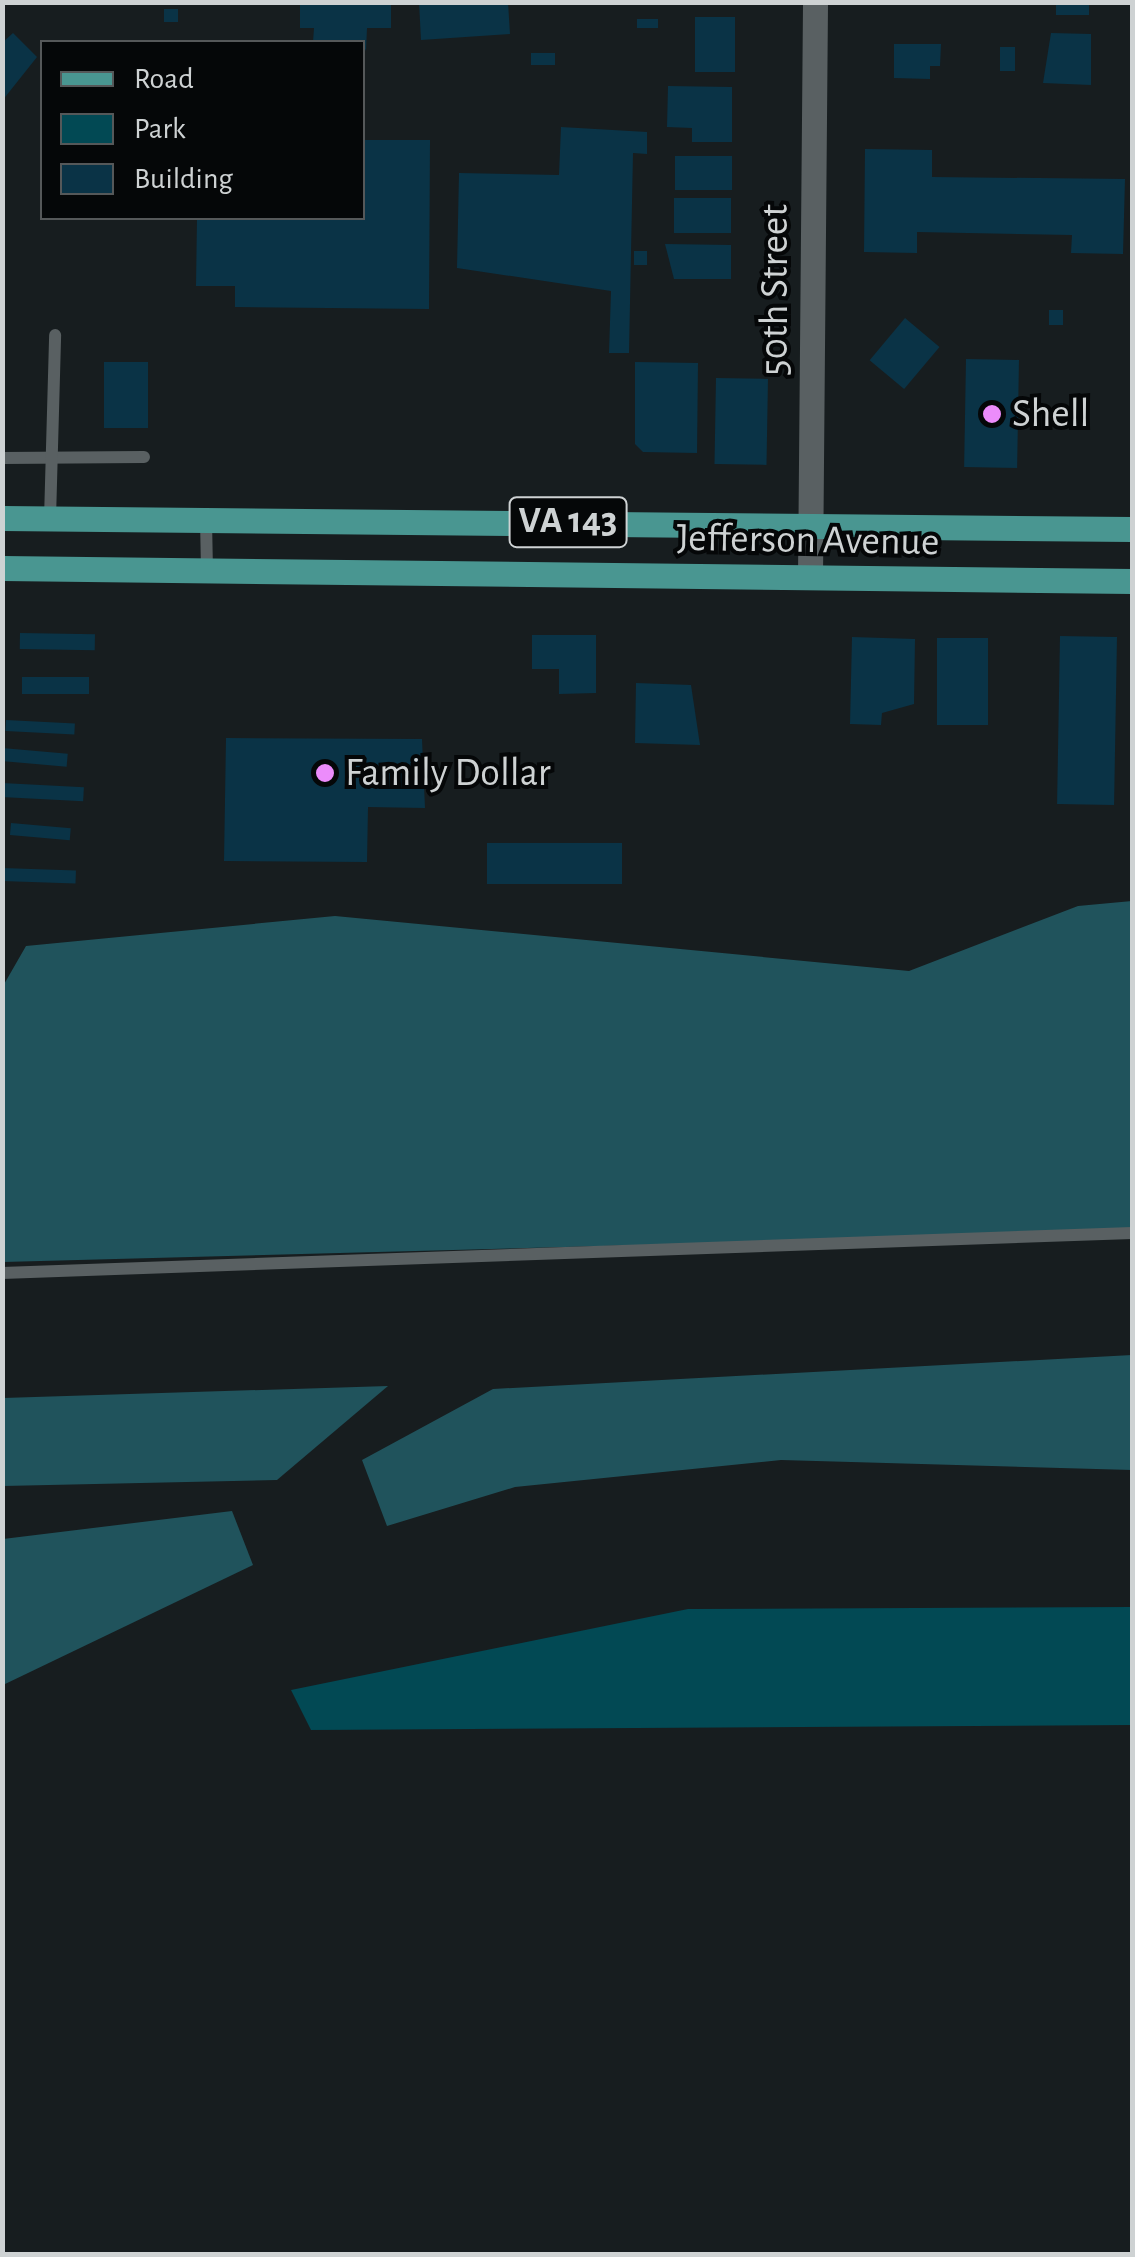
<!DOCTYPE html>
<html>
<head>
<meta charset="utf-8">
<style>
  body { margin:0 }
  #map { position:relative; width:1135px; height:2257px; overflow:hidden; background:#171d1f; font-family:"Alegreya Sans",sans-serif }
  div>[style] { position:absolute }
  .green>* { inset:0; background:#024954 }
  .forest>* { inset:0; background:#20535c }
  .building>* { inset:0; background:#0a3346; transform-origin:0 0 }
  .service>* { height:12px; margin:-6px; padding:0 6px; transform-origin:6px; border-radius:6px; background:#596062 }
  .minor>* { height:25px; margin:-12.5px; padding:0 12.5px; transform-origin:12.5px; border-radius:12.5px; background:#596062 }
  .primary>* { height:25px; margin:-12.5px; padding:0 12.5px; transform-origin:12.5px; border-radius:12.5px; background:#499691 }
  .dots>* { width:28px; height:28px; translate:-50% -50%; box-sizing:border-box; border:5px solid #050708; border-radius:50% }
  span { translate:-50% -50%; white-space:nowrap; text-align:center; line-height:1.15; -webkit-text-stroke:8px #050708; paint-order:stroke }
  .shield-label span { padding:2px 8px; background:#050708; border:2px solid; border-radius:8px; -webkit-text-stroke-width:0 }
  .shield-label { font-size:38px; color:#ced2d3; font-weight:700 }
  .street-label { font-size:40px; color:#ced2d3 }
  .poi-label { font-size:40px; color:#ced2d3 }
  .left { translate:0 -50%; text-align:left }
  .frame { position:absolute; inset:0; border:5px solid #ced2d3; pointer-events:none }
  .legend { position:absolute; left:40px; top:40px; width:325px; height:180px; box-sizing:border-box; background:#050708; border:2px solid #555859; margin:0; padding:12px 18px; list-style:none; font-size:30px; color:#ced2d3 }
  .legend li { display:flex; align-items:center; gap:20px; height:50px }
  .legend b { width:50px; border:2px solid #555859 }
</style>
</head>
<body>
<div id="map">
  <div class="green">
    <i style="clip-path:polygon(1132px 1607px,1132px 1725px,311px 1730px,291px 1690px,688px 1609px)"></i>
  </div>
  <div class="forest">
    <i style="clip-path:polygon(1132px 901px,1132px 1232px,3px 1262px,3px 986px,26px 946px,335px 916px,909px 971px,1078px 906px)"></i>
    <i style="clip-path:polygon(1132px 1355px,1132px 1470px,781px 1460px,515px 1487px,387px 1526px,362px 1460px,493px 1389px)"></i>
    <i style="clip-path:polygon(388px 1386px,277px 1480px,3px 1486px,3px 1398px)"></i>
    <i style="clip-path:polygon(232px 1511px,253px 1565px,3px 1685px,3px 1539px)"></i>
  </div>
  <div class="building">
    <i style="clip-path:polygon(300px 2px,391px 2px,391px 28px,367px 28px,366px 51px,362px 42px,313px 42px,314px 28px,300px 28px)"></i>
    <i style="clip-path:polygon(419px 2px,508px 2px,510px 34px,421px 40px)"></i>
    <i style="left:1056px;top:2px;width:33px;height:13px"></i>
    <i style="left:164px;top:9px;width:14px;height:13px"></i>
    <i style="left:695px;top:17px;width:40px;height:55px"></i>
    <i style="left:637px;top:19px;width:21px;height:9px"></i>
    <i style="clip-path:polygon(13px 33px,37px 57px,2px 101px,2px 43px)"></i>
    <i style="clip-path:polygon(1051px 33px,1091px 34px,1091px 85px,1043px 83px)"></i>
    <i style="clip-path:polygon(894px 44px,941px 44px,940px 66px,930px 66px,930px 79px,894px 78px)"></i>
    <i style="left:1000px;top:47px;width:15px;height:24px"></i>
    <i style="left:555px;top:53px;width:12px;height:24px;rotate:90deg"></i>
    <i style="clip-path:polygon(668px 86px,732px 87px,732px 142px,692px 142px,692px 128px,667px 127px)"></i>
    <i style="clip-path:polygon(561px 127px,647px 132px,647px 154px,633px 153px,629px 353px,609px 353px,611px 291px,457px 268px,459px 173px,559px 175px)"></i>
    <i style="clip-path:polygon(362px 140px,430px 140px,429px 309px,235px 307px,235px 286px,196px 286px,197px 218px,362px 218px)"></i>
    <i style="clip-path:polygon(865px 149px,932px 150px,932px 177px,1125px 179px,1123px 254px,1071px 253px,1072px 235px,917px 232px,917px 253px,864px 252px)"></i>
    <i style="left:675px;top:156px;width:57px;height:34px"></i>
    <i style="left:674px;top:198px;width:57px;height:35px"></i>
    <i style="clip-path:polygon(665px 244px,731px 245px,731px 279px,674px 279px)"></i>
    <i style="left:634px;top:251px;width:13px;height:14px"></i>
    <i style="left:1049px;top:310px;width:14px;height:15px"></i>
    <i style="left:905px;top:318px;width:45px;height:55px;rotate:40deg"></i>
    <i style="left:966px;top:359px;width:53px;height:108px;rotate:1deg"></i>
    <i style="left:104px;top:362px;width:44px;height:66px"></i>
    <i style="clip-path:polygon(635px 362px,698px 363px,697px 453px,643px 452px,635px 444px)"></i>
    <i style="left:716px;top:378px;width:52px;height:86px;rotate:1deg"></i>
    <i style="left:20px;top:633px;width:75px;height:16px;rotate:1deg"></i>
    <i style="clip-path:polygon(532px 635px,596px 635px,596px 693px,559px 694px,559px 669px,532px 669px)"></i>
    <i style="left:1060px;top:636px;width:57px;height:168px;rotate:1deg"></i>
    <i style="clip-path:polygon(852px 637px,915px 639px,914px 704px,882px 713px,881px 725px,850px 724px)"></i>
    <i style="left:937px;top:638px;width:51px;height:87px"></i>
    <i style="left:22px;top:677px;width:67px;height:17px"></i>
    <i style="clip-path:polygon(636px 683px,691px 685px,700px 745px,635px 743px)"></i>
    <i style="left:6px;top:720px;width:69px;height:11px;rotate:3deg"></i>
    <i style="clip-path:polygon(226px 738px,422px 739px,425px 808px,368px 807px,367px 862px,224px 861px)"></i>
    <i style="left:2px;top:748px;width:66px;height:13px;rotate:5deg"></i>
    <i style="left:2px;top:783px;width:82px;height:14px;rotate:3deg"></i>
    <i style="left:11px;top:823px;width:60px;height:12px;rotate:5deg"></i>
    <i style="left:487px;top:843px;width:135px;height:41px"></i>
    <i style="left:2px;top:868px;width:74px;height:13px;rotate:2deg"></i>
  </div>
  <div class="service">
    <i style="left:2px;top:458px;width:142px;rotate:-0.4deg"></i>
    <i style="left:50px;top:519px;width:184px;rotate:-88.4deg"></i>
    <i style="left:206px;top:519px;width:50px;rotate:88.9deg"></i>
    <i style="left:2px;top:1273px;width:1131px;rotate:-2.03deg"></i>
  </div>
  <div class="minor">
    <i style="left:810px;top:577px;width:575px;rotate:-89.5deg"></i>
  </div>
  <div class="primary">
    <i style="left:2px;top:518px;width:1130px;rotate:0.56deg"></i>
    <i style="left:2px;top:568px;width:1130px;rotate:0.66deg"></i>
  </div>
  <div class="dots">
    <i style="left:992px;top:414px;background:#ec8cfb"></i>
    <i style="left:325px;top:773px;background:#ec8cfb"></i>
  </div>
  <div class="shield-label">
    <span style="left:568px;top:522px">VA 143</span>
  </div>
  <div class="street-label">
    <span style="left:775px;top:290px;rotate:-90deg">50th Street</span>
    <span style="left:808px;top:540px;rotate:1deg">Jefferson Avenue</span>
  </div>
  <div class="poi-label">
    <span class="left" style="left:1012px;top:414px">Shell</span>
    <span class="left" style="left:345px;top:773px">Family Dollar</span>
  </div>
  <div class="frame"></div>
  <ul class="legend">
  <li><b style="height:12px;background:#499691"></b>Road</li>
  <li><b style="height:28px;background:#024954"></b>Park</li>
  <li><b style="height:28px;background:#0a3346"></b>Building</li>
  </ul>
</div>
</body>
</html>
